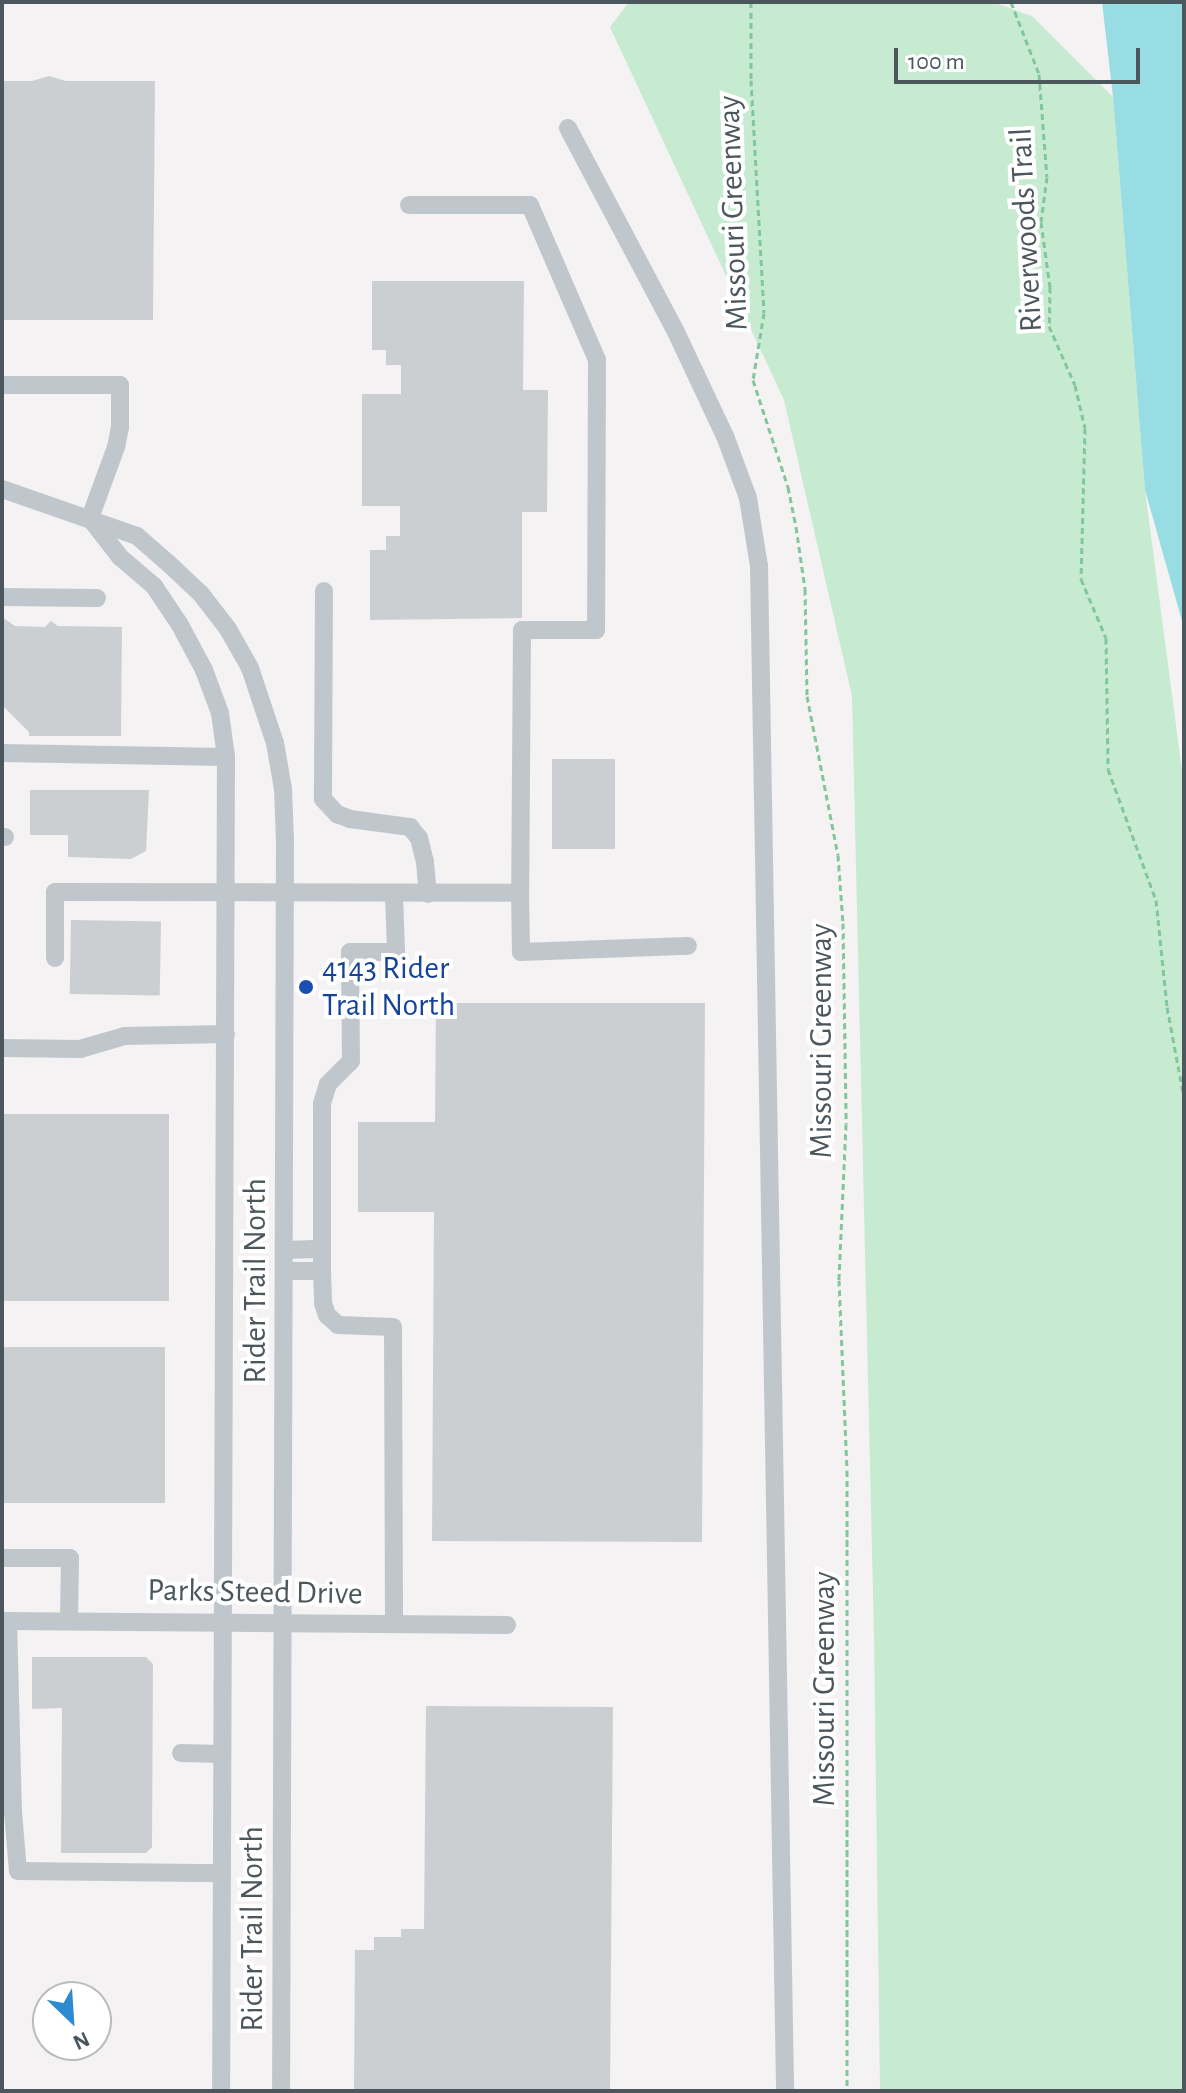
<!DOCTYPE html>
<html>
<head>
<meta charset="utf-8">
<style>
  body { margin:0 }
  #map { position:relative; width:1186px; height:2093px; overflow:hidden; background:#f4f2f2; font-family:"Alegreya Sans",sans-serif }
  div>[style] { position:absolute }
  .green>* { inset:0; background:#c6ebd0 }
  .water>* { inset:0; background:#98dde3 }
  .building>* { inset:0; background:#cccfd2; transform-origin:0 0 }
  .path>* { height:3px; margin-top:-1.5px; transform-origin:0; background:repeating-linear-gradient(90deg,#82c69c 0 6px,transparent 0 10px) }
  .minor>* { height:18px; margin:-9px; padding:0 9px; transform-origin:9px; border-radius:9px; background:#bfc7cc }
  .dots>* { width:22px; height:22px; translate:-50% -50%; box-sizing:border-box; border:4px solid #fff; border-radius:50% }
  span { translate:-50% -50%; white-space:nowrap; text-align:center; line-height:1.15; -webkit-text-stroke:8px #fff; paint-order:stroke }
  .street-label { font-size:32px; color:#4c575d }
  .transit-label { font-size:32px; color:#164399 }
  .left { translate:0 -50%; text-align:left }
  .frame { position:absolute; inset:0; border:4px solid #4c575d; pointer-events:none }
  .north { position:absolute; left:32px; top:1981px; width:80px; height:80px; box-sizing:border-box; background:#fff; border:2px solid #b7bcbe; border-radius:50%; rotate:155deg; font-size:22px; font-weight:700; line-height:32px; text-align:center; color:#4c575d }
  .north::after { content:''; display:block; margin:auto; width:28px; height:36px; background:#2e8bd1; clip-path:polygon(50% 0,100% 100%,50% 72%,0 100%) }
  .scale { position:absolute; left:894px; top:48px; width:246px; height:36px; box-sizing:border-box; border:4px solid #4c575d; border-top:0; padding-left:10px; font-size:24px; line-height:28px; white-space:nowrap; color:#4c575d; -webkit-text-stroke:6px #fff; paint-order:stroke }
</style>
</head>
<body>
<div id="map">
  <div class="green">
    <i style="clip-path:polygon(629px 2px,992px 2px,1032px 16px,1113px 97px,1145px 490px,1184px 786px,1184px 2091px,880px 2091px,874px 1636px,852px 696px,784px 400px,610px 27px)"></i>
  </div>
  <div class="water">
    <i style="clip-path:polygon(1102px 2px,1184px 2px,1184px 628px,1145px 490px,1113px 97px)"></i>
  </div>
  <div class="building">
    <i style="clip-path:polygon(49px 76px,66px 81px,155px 81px,153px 320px,2px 320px,2px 81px,32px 81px)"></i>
    <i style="clip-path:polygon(372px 281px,524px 281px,523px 390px,548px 390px,547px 512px,522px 512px,522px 618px,370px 620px,370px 550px,386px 550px,386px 536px,400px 536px,400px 506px,362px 506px,362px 394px,401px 394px,401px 365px,386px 365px,386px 350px,372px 350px)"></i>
    <i style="clip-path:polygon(2px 617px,15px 626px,45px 627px,51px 621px,58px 626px,122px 627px,121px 736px,29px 736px,29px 732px,2px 705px)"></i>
    <i style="left:552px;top:759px;width:63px;height:90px"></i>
    <i style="clip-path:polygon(30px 790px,149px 790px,146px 851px,131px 859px,68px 857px,68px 835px,30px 835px)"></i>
    <i style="left:71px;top:920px;width:90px;height:74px;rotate:1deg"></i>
    <i style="clip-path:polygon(436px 1003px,705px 1003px,702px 1542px,432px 1541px,434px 1212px,358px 1212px,358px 1122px,435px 1122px)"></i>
    <i style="left:2px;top:1114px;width:167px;height:187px"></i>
    <i style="left:2px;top:1347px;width:163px;height:156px"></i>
    <i style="clip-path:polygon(32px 1657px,146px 1657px,153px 1664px,152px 1847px,146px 1853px,61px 1853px,62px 1708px,32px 1709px)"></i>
    <i style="clip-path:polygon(426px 1706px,613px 1707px,610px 2091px,354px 2091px,355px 1950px,374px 1950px,374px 1937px,401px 1937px,401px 1929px,424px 1929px)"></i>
  </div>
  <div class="path">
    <i style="left:751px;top:2px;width:78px;rotate:90deg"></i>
    <i style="left:751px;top:80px;width:233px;rotate:86.8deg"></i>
    <i style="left:764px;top:313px;width:68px;rotate:99.3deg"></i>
    <i style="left:753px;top:380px;width:113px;rotate:71.9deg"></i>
    <i style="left:788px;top:487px;width:41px;rotate:78.7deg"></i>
    <i style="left:796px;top:527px;width:63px;rotate:81.7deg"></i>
    <i style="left:805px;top:589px;width:107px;rotate:88.9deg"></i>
    <i style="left:807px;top:696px;width:162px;rotate:79deg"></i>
    <i style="left:838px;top:855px;width:68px;rotate:85.8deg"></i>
    <i style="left:843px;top:923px;width:201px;rotate:89.1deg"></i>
    <i style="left:846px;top:1124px;width:156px;rotate:92.6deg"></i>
    <i style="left:839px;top:1280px;width:190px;rotate:87.6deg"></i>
    <i style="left:847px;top:1470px;width:621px;rotate:90deg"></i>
    <i style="left:1011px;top:2px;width:77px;rotate:68.7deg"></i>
    <i style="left:1039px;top:74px;width:103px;rotate:85.6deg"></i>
    <i style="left:1047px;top:177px;width:45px;rotate:97.6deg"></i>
    <i style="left:1041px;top:222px;width:66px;rotate:82.1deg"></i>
    <i style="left:1050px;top:287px;width:39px;rotate:91deg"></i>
    <i style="left:1049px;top:326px;width:64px;rotate:66.2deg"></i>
    <i style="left:1075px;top:385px;width:44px;rotate:76.9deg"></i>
    <i style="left:1085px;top:428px;width:151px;rotate:91.5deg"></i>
    <i style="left:1081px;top:579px;width:64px;rotate:67deg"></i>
    <i style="left:1106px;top:638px;width:131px;rotate:89.1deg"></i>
    <i style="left:1108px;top:769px;width:140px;rotate:69.9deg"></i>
    <i style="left:1156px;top:900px;width:108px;rotate:84.1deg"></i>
    <i style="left:1167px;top:1007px;width:93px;rotate:79.4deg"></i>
  </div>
  <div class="minor">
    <i style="left:568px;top:128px;width:231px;rotate:62.1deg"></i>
    <i style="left:676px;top:332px;width:115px;rotate:64.8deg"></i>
    <i style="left:725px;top:436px;width:66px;rotate:69.6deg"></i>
    <i style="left:748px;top:498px;width:69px;rotate:80.8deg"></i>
    <i style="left:759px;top:566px;width:1525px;rotate:89.02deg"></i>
    <i style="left:409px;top:205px;width:121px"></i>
    <i style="left:530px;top:205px;width:169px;rotate:66.6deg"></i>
    <i style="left:597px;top:360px;width:270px;rotate:90.2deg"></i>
    <i style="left:596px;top:630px;width:74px;rotate:180deg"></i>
    <i style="left:522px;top:630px;width:263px;rotate:90.4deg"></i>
    <i style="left:2px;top:385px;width:118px"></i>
    <i style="left:120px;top:385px;width:42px;rotate:90deg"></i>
    <i style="left:120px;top:427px;width:20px;rotate:101deg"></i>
    <i style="left:116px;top:447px;width:76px;rotate:110.1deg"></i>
    <i style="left:2px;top:489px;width:143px;rotate:19.2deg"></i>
    <i style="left:137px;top:536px;width:41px;rotate:41.1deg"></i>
    <i style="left:168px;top:563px;width:45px;rotate:43.2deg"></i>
    <i style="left:201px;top:594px;width:44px;rotate:52.4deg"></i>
    <i style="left:228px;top:629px;width:45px;rotate:60.6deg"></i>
    <i style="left:250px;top:668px;width:79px;rotate:71.6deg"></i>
    <i style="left:275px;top:743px;width:47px;rotate:80.1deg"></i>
    <i style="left:283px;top:789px;width:52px;rotate:87.8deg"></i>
    <i style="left:285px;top:841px;width:1250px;rotate:90.18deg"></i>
    <i style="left:92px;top:521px;width:46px;rotate:52.1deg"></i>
    <i style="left:120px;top:557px;width:45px;rotate:40.5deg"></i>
    <i style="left:154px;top:586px;width:47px;rotate:56.3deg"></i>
    <i style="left:180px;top:625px;width:51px;rotate:61.9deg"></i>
    <i style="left:204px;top:670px;width:46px;rotate:69.6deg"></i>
    <i style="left:220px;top:713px;width:44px;rotate:82.2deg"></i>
    <i style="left:226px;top:757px;width:1334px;rotate:90.21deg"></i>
    <i style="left:324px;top:591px;width:208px;rotate:90.3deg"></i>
    <i style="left:323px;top:799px;width:21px;rotate:47deg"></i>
    <i style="left:337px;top:814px;width:14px;rotate:21deg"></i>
    <i style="left:350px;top:819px;width:61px;rotate:7.6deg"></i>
    <i style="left:410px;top:827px;width:14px;rotate:51deg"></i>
    <i style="left:419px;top:838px;width:25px;rotate:76deg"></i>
    <i style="left:425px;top:862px;width:32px;rotate:85deg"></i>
    <i style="left:2px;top:597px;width:95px;rotate:0.6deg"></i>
    <i style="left:2px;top:753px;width:224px;rotate:1deg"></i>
    <i style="left:2px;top:837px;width:3px"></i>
    <i style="left:394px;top:894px;width:58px;rotate:88deg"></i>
    <i style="left:396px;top:952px;width:46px;rotate:180deg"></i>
    <i style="left:350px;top:952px;width:109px;rotate:89.5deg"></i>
    <i style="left:351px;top:1061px;width:33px;rotate:135deg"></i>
    <i style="left:328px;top:1084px;width:21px;rotate:107deg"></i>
    <i style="left:322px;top:1104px;width:167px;rotate:90deg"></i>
    <i style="left:322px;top:1271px;width:32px;rotate:88deg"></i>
    <i style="left:323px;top:1303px;width:13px;rotate:72deg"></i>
    <i style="left:327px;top:1315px;width:15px;rotate:42deg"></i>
    <i style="left:338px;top:1325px;width:55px;rotate:2.1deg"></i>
    <i style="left:393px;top:1327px;width:297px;rotate:89.8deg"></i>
    <i style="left:55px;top:958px;width:66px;rotate:-90deg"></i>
    <i style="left:55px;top:892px;width:465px;rotate:0.1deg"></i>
    <i style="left:520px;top:893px;width:59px;rotate:89deg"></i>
    <i style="left:521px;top:952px;width:167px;rotate:-2.1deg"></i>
    <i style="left:2px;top:1048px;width:78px;rotate:0.7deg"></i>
    <i style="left:80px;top:1049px;width:47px;rotate:-16.1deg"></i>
    <i style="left:125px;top:1036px;width:101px;rotate:-1.1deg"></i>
    <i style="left:285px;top:1250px;width:37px;rotate:-2deg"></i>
    <i style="left:285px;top:1271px;width:37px"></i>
    <i style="left:2px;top:1558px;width:68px"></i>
    <i style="left:70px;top:1558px;width:63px;rotate:90.9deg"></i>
    <i style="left:2px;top:1621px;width:505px;rotate:0.45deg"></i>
    <i style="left:8px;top:1621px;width:191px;rotate:88.5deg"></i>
    <i style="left:13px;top:1812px;width:59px;rotate:85.2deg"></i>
    <i style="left:18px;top:1871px;width:204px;rotate:0.6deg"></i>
    <i style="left:181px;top:1753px;width:41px;rotate:1.4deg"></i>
  </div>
  <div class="dots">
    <i style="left:306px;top:987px;background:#1a4fb4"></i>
  </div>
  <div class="street-label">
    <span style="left:733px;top:213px;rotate:-92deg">Missouri Greenway</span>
    <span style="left:1026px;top:230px;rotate:-93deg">Riverwoods Trail</span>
    <span style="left:821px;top:1041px;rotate:-90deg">Missouri Greenway</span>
    <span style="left:255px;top:1281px;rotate:-90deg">Rider Trail North</span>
    <span style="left:255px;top:1592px;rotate:1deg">Parks Steed Drive</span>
    <span style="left:824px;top:1689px;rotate:-90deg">Missouri Greenway</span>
    <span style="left:252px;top:1929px;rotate:-90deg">Rider Trail North</span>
  </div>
  <div class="transit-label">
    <span class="left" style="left:322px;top:987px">4143 Rider<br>Trail North</span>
  </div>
  <div class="frame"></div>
  <div class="north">N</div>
  <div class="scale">100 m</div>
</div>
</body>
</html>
